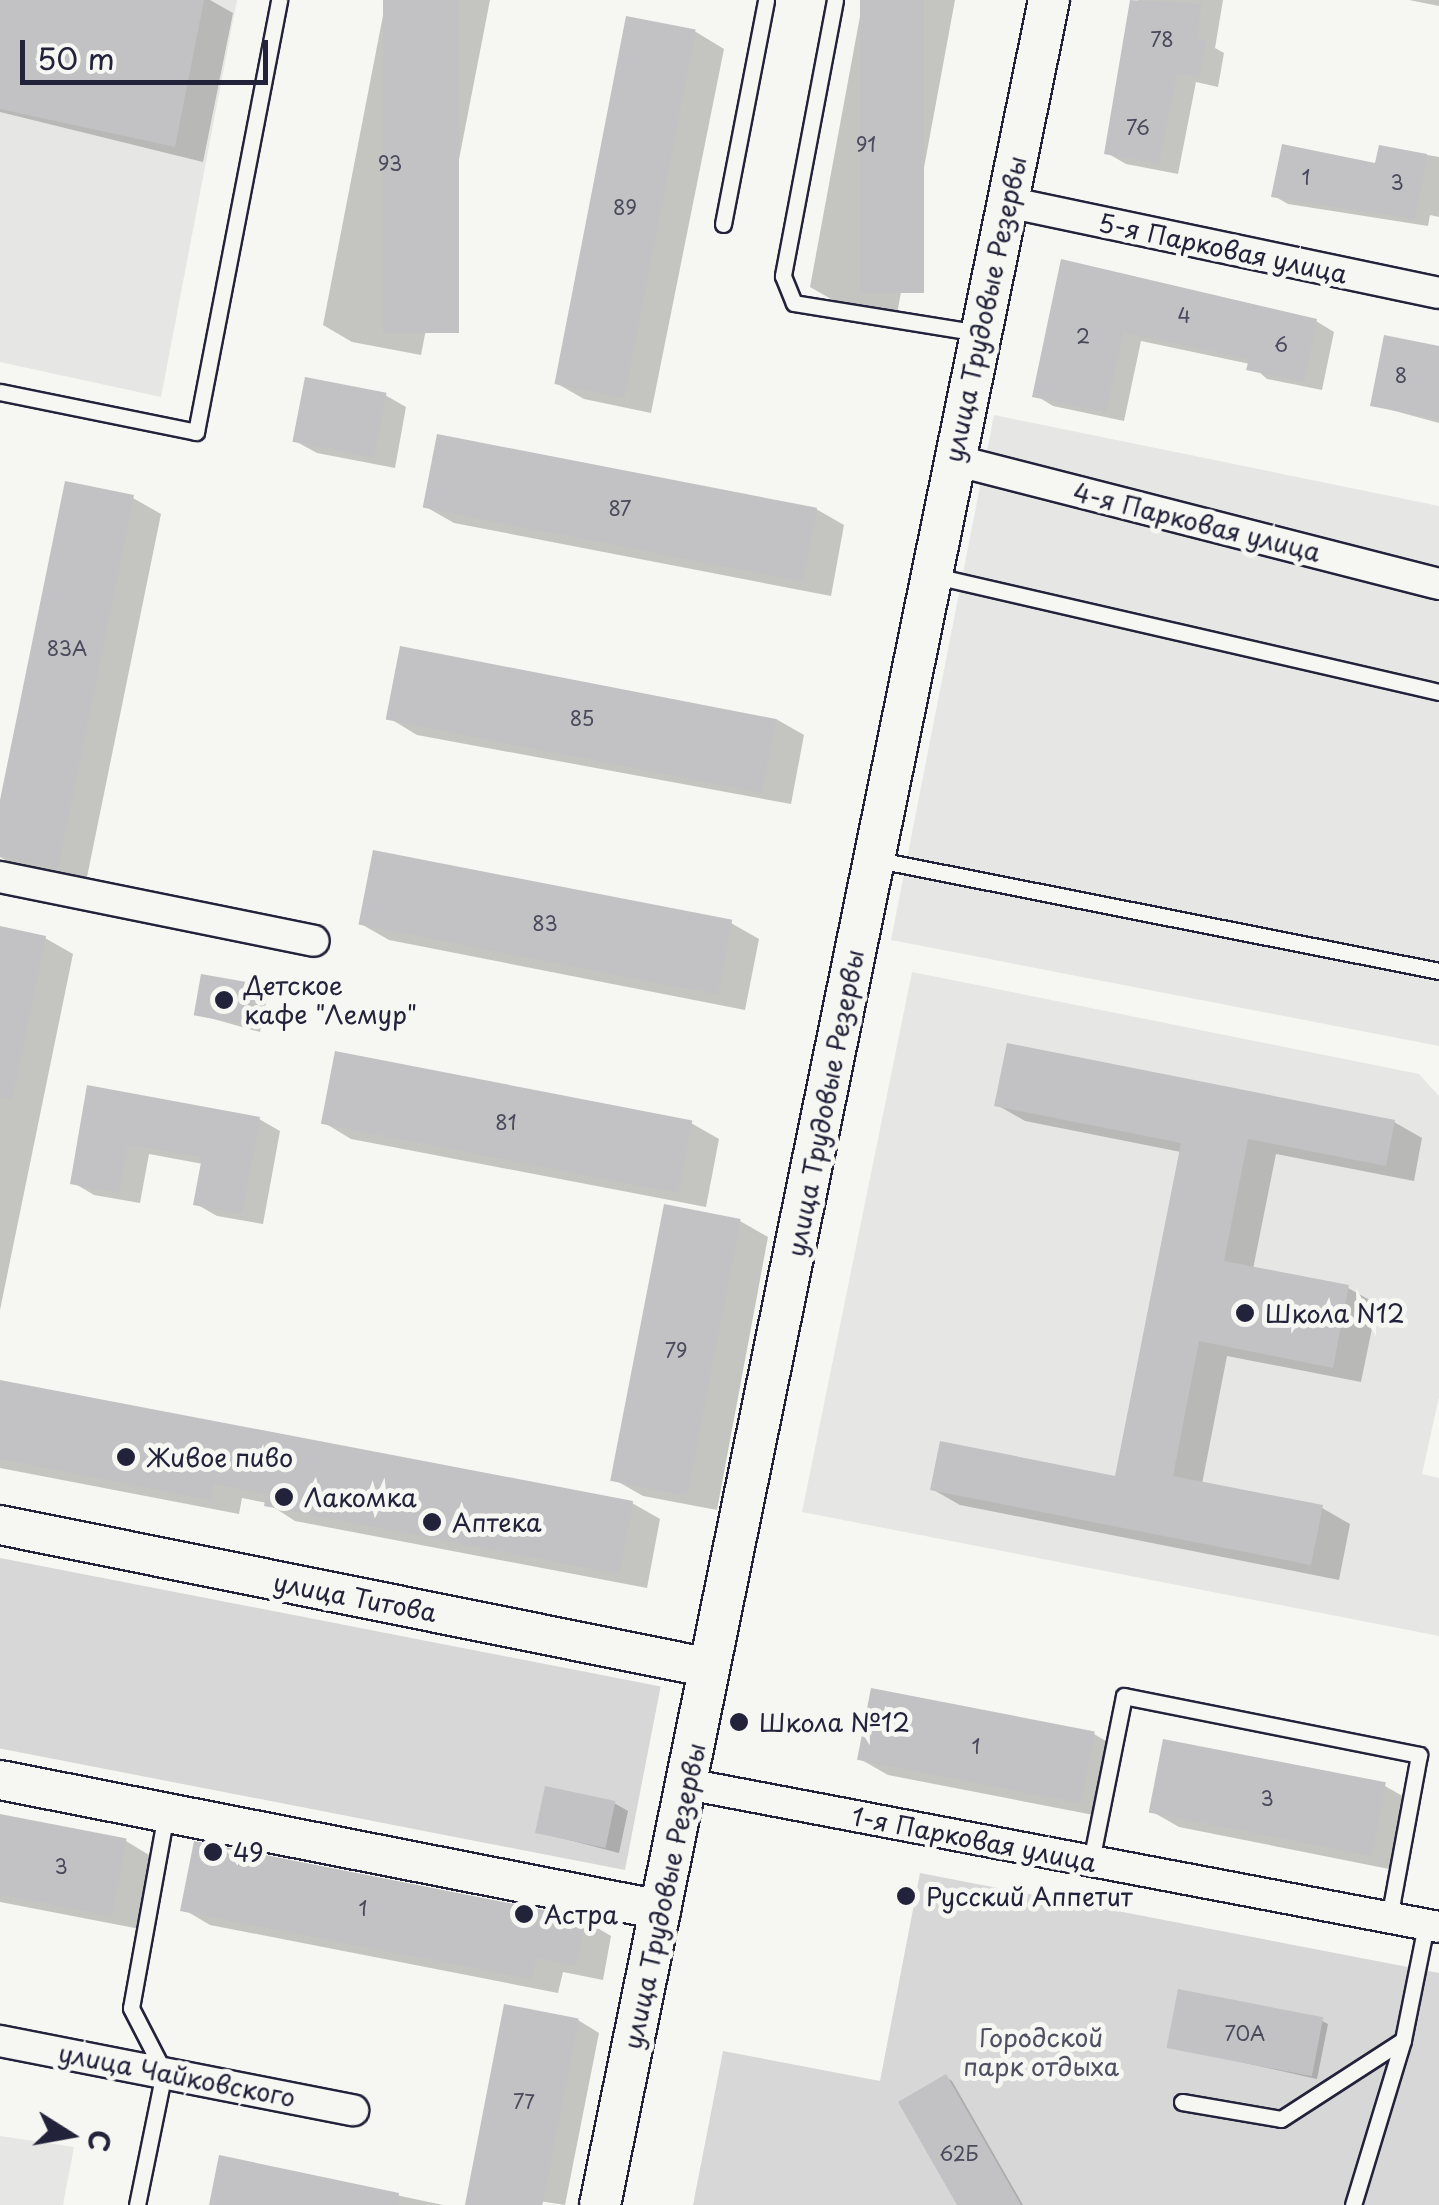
<!DOCTYPE html>
<html>
<head>
<meta charset="utf-8">
<style>
  body { margin:0 }
  #map { position:relative; width:1439px; height:2205px; overflow:hidden; background:#f6f6f2; font-family:"Playpen Sans",sans-serif }
  div>[style] { position:absolute }
  .built>* { inset:0; background:#e6e6e4 }
  .green>* { inset:0; background:#d7d7d7; transform-origin:0 0 }
  .shadow>* { inset:0; background:#0003 }
  .building>* { inset:0; background:#c2c2c4; transform-origin:0 0 }
  .roads { filter:drop-shadow(2px 0 #22223b) drop-shadow(-2px 0 #22223b) drop-shadow(0 2px #22223b) drop-shadow(0 -2px #22223b) }
  .service>* { height:15px; margin:-7.5px; padding:0 7.5px; transform-origin:7.5px; border-radius:7.5px; background:#f6f6f2 }
  .minor>* { height:30px; margin:-15px; padding:0 15px; transform-origin:15px; border-radius:15px; background:#f6f6f2 }
  .tertiary>* { height:38px; margin:-19px; padding:0 19px; transform-origin:19px; border-radius:19px; background:#f6f6f2 }
  .secondary>* { height:40px; margin:-20px; padding:0 20px; transform-origin:20px; border-radius:20px; background:#f6f6f2 }
  .dots>* { width:28px; height:28px; translate:-50% -50%; box-sizing:border-box; border:5px solid #f6f6f2; border-radius:50% }
  span { translate:-50% -50%; white-space:nowrap; text-align:center; line-height:1.15; -webkit-text-stroke:10px #f6f6f2; paint-order:stroke }
  .number-label { font-size:20px; color:#4a4a5d }
  .number-label span { -webkit-text-stroke-width:0 }
  .street-label { font-size:25px; color:#22223b }
  .poi-label { font-size:25px; color:#22223b }
  .left { translate:0 -50%; text-align:left }
  .park-label { font-size:25px; color:#4f4f62 }
  .north { position:absolute; left:20px; top:2085px; width:100px; height:100px; -webkit-text-stroke:8px #f6f6f2; paint-order:stroke; rotate:101deg; font-size:28px; font-weight:700; line-height:40px; text-align:center; color:#22223b }
  .north::after { content:''; display:block; margin:auto; width:35px; height:45px; background:#22223b; clip-path:polygon(50% 0,100% 100%,50% 72%,0 100%) }
  .scale { position:absolute; left:20px; top:40px; width:248px; height:45px; box-sizing:border-box; border:5px solid #22223b; border-top:0; padding-left:12px; font-size:30px; line-height:35px; white-space:nowrap; color:#22223b; -webkit-text-stroke:8px #f6f6f2; paint-order:stroke }
</style>
</head>
<body>
<div id="map">
  <div class="built">
    <i style="clip-path:polygon(0 0,237px 0,161px 397px,0 362px)"></i>
    <i style="clip-path:polygon(994px 415px,1439px 506px,1439px 1046px,891px 940px)"></i>
    <i style="clip-path:polygon(912px 972px,1419px 1074px,1439px 1096px,1439px 1397px,1422px 1474px,1439px 1478px,1439px 1636px,802px 1512px)"></i>
    <i style="clip-path:polygon(0 2136px,74px 2147px,63px 2205px,0 2205px)"></i>
  </div>
  <div class="green">
    <i style="left:0;top:1558px;width:673px;height:187px;rotate:11deg"></i>
    <i style="clip-path:polygon(920px 1873px,1439px 1973px,1439px 2205px,693px 2205px,723px 2051px,880px 2081px)"></i>
  </div>
  <div class="shadow">
    <i style="clip-path:polygon(0 0,210px 0,233px 13px,203px 162px,0 112px)"></i>
    <i style="clip-path:polygon(386px 0,490px 0,421px 355px,352px 342px,323px 325px)"></i>
    <i style="clip-path:polygon(863px 0,955px 0,897px 314px,838px 303px,810px 287px)"></i>
    <i style="clip-path:polygon(1138px 0,1223px 0,1215px 48px,1224px 53px,1218px 87px,1196px 82px,1178px 174px,1126px 164px,1107px 153px)"></i>
    <i style="clip-path:polygon(1409px 0,1439px 0,1439px 6px)"></i>
    <i style="clip-path:polygon(628px 19px,696px 32px,724px 49px,651px 413px,584px 399px,556px 383px)"></i>
    <i style="clip-path:polygon(1381px 147px,1439px 157px,1439px 217px,1430px 215px,1428px 226px,1288px 204px,1274px 196px,1377px 166px)"></i>
    <i style="clip-path:polygon(1063px 262px,1316px 321px,1334px 332px,1322px 390px,1267px 379px,1250px 364px,1141px 341px,1124px 421px,1053px 406px,1035px 395px)"></i>
    <i style="clip-path:polygon(1439px 348px,1439px 423px,1373px 405px)"></i>
    <i style="clip-path:polygon(385px 395px,406px 407px,395px 468px,317px 453px,295px 441px)"></i>
    <i style="clip-path:polygon(133px 498px,161px 514px,86px 882px,20px 868px,0 857px,0 812px)"></i>
    <i style="clip-path:polygon(426px 507px,816px 509px,844px 525px,831px 596px,454px 523px)"></i>
    <i style="clip-path:polygon(389px 718px,776px 719px,804px 735px,791px 804px,417px 735px)"></i>
    <i style="clip-path:polygon(731px 923px,759px 939px,745px 1010px,389px 940px,361px 924px)"></i>
    <i style="clip-path:polygon(0 929px,45px 938px,73px 954px,0 1310px)"></i>
    <i style="clip-path:polygon(254px 986px,268px 994px,260px 1032px,196px 1014px)"></i>
    <i style="clip-path:polygon(89px 1088px,259px 1119px,280px 1131px,263px 1224px,217px 1216px,196px 1204px,203px 1164px,149px 1154px,140px 1203px,94px 1195px,72px 1182px)"></i>
    <i style="clip-path:polygon(997px 1105px,1394px 1122px,1422px 1138px,1414px 1181px,1276px 1154px,1253px 1269px,1348px 1288px,1377px 1304px,1361px 1382px,1227px 1356px,1202px 1484px,1322px 1508px,1350px 1524px,1339px 1580px,960px 1505px,932px 1489px,1117px 1478px,1181px 1152px,1025px 1121px)"></i>
    <i style="clip-path:polygon(323px 1122px,691px 1123px,719px 1139px,706px 1207px,351px 1139px)"></i>
    <i style="clip-path:polygon(740px 1221px,768px 1237px,717px 1510px,643px 1496px,615px 1480px)"></i>
    <i style="clip-path:polygon(0 1383px,632px 1503px,660px 1519px,647px 1588px,295px 1521px,267px 1503px,242px 1498px,239px 1514px,0 1468px)"></i>
    <i style="clip-path:polygon(1094px 1734px,1123px 1751px,1109px 1818px,888px 1775px,860px 1759px)"></i>
    <i style="clip-path:polygon(1385px 1786px,1413px 1802px,1399px 1871px,1179px 1827px,1151px 1811px)"></i>
    <i style="clip-path:polygon(614px 1803px,628px 1811px,619px 1853px,538px 1832px)"></i>
    <i style="clip-path:polygon(0 1817px,126px 1841px,154px 1858px,140px 1929px,0 1902px)"></i>
    <i style="clip-path:polygon(183px 1909px,584px 1920px,611px 1936px,603px 1980px,563px 1972px,558px 1993px,210px 1925px)"></i>
    <i style="clip-path:polygon(578px 2020px,599px 2033px,565px 2205px,494px 2194px)"></i>
    <i style="clip-path:polygon(1322px 2021px,1328px 2024px,1317px 2079px,1169px 2046px)"></i>
    <i style="clip-path:polygon(946px 2077px,952px 2081px,1023px 2205px,960px 2205px)"></i>
    <i style="clip-path:polygon(221px 2158px,443px 2205px,211px 2205px)"></i>
  </div>
  <div class="building">
    <i style="clip-path:polygon(0 0,204px 0,175px 147px,0 109px)"></i>
    <i style="left:383px;top:0;width:76px;height:333px"></i>
    <i style="left:860px;top:0;width:64px;height:293px"></i>
    <i style="clip-path:polygon(1130px 0,1202px 4px,1196px 38px,1206px 40px,1199px 77px,1177px 73px,1159px 164px,1104px 154px)"></i>
    <i style="left:626px;top:16px;width:71px;height:375px;rotate:11deg"></i>
    <i style="clip-path:polygon(1282px 144px,1375px 163px,1379px 145px,1427px 154px,1415px 219px,1271px 197px)"></i>
    <i style="clip-path:polygon(1061px 259px,1317px 319px,1304px 382px,1246px 370px,1249px 359px,1123px 332px,1106px 412px,1032px 397px)"></i>
    <i style="clip-path:polygon(1384px 335px,1439px 346px,1439px 419px,1370px 406px)"></i>
    <i style="left:305px;top:377px;width:83px;height:66px;rotate:11deg"></i>
    <i style="left:437px;top:434px;width:387px;height:75px;rotate:11deg"></i>
    <i style="clip-path:polygon(65px 481px,134px 495px,58px 868px,0 856px,0 800px)"></i>
    <i style="left:400px;top:646px;width:383px;height:75px;rotate:11deg"></i>
    <i style="left:373px;top:850px;width:366px;height:76px;rotate:11deg"></i>
    <i style="clip-path:polygon(0 926px,46px 936px,12px 1099px,0 1098px)"></i>
    <i style="left:201px;top:974px;width:55px;height:42px;rotate:10deg"></i>
    <i style="clip-path:polygon(1007px 1043px,1395px 1120px,1386px 1166px,1248px 1139px,1224px 1261px,1349px 1285px,1333px 1368px,1199px 1341px,1173px 1476px,1323px 1505px,1311px 1565px,930px 1490px,940px 1441px,1115px 1476px,1181px 1143px,994px 1106px)"></i>
    <i style="left:335px;top:1051px;width:364px;height:74px;rotate:11deg"></i>
    <i style="clip-path:polygon(87px 1085px,260px 1117px,242px 1214px,193px 1205px,202px 1157px,128px 1144px,119px 1193px,70px 1184px)"></i>
    <i style="left:664px;top:1204px;width:78px;height:282px;rotate:11deg"></i>
    <i style="clip-path:polygon(0 1380px,633px 1501px,619px 1574px,264px 1506px,266px 1494px,214px 1484px,211px 1500px,0 1459px)"></i>
    <i style="left:871px;top:1688px;width:228px;height:73px;rotate:11deg"></i>
    <i style="left:1163px;top:1739px;width:227px;height:75px;rotate:11deg"></i>
    <i style="left:545px;top:1786px;width:72px;height:48px;rotate:12deg"></i>
    <i style="left:0;top:1814px;width:129px;height:79px;rotate:11deg"></i>
    <i style="clip-path:polygon(194px 1841px,585px 1918px,576px 1966px,536px 1958px,531px 1979px,180px 1911px)"></i>
    <i style="left:1178px;top:1989px;width:148px;height:60px;rotate:11deg"></i>
    <i style="left:504px;top:2004px;width:76px;height:205px;rotate:11deg"></i>
    <i style="clip-path:polygon(946px 2074px,1021px 2205px,957px 2205px,898px 2102px)"></i>
    <i style="clip-path:polygon(219px 2155px,399px 2193px,398px 2205px,209px 2205px)"></i>
  </div>
  <div class="roads">
    <div class="service">
      <i style="left:835px;top:0;width:281px;rotate:100.7deg"></i>
      <i style="left:783px;top:276px;width:29px;rotate:68deg"></i>
      <i style="left:794px;top:303px;width:188px;rotate:9.2deg"></i>
      <i style="left:723px;top:224px;width:228px;rotate:-79.1deg"></i>
      <i style="left:0;top:392px;width:200px;rotate:11.5deg"></i>
      <i style="left:196px;top:432px;width:440px;rotate:-79.1deg"></i>
      <i style="left:931px;top:575px;width:521px;rotate:12.97deg"></i>
      <i style="left:878px;top:860px;width:572px;rotate:11.19deg"></i>
      <i style="left:1091px;top:1861px;width:168px;rotate:-78.7deg"></i>
      <i style="left:1124px;top:1696px;width:301px;rotate:11.3deg"></i>
      <i style="left:1419px;top:1755px;width:166px;rotate:100.4deg"></i>
      <i style="left:1182px;top:2102px;width:100px;rotate:9.7deg"></i>
      <i style="left:1281px;top:2119px;width:145px;rotate:-32.9deg"></i>
      <i style="left:137px;top:2205px;width:136px;rotate:-78.5deg"></i>
      <i style="left:164px;top:2072px;width:72px;rotate:-117.3deg"></i>
      <i style="left:131px;top:2008px;width:198px;rotate:-79.8deg"></i>
      <i style="left:1353px;top:2205px;width:172px;rotate:-73.1deg"></i>
      <i style="left:1403px;top:2040px;width:117px;rotate:-78.7deg"></i>
    </div>
    <div class="minor">
      <i style="left:1007px;top:202px;width:441px;rotate:11.9deg"></i>
      <i style="left:954px;top:460px;width:501px;rotate:14.34deg"></i>
      <i style="left:0;top:877px;width:320px;rotate:11.5deg"></i>
      <i style="left:687px;top:1784px;width:765px;rotate:10.77deg"></i>
      <i style="left:0;top:2041px;width:360px;rotate:11.1deg"></i>
    </div>
    <div class="tertiary">
      <i style="left:0;top:1525px;width:724px;rotate:11.39deg"></i>
      <i style="left:0;top:1780px;width:674px;rotate:11.13deg"></i>
    </div>
    <div class="secondary">
      <i style="left:600px;top:2205px;width:2250px;rotate:-78.49deg"></i>
    </div>
  </div>
  <div class="dots">
    <i style="left:224px;top:1000px;background:#22223b"></i>
    <i style="left:1245px;top:1313px;background:#22223b"></i>
    <i style="left:126px;top:1457px;background:#22223b"></i>
    <i style="left:284px;top:1497px;background:#22223b"></i>
    <i style="left:432px;top:1522px;background:#22223b"></i>
    <i style="left:739px;top:1722px;background:#22223b"></i>
    <i style="left:213px;top:1852px;background:#22223b"></i>
    <i style="left:906px;top:1896px;background:#22223b"></i>
    <i style="left:524px;top:1914px;background:#22223b"></i>
  </div>
  <div class="number-label">
    <span style="left:1162px;top:39px">78</span>
    <span style="left:1138px;top:127px">76</span>
    <span style="left:866px;top:144px">91</span>
    <span style="left:390px;top:163px">93</span>
    <span style="left:1306px;top:177px">1</span>
    <span style="left:1397px;top:182px">3</span>
    <span style="left:625px;top:207px">89</span>
    <span style="left:1184px;top:315px">4</span>
    <span style="left:1083px;top:336px">2</span>
    <span style="left:1281px;top:344px">6</span>
    <span style="left:1401px;top:375px">8</span>
    <span style="left:620px;top:508px">87</span>
    <span style="left:67px;top:648px">83А</span>
    <span style="left:582px;top:718px">85</span>
    <span style="left:545px;top:923px">83</span>
    <span style="left:506px;top:1122px">81</span>
    <span style="left:676px;top:1350px">79</span>
    <span style="left:976px;top:1746px">1</span>
    <span style="left:1267px;top:1798px">3</span>
    <span style="left:61px;top:1866px">3</span>
    <span style="left:363px;top:1908px">1</span>
    <span style="left:1245px;top:2033px">70А</span>
    <span style="left:524px;top:2101px">77</span>
    <span style="left:959px;top:2153px">62Б</span>
  </div>
  <div class="street-label">
    <span style="left:1223px;top:248px;rotate:12deg">5-я Парковая улица</span>
    <span style="left:985px;top:309px;rotate:-78deg">улица Трудовые Резервы</span>
    <span style="left:1197px;top:522px;rotate:14deg">4-я Парковая улица</span>
    <span style="left:825px;top:1103px;rotate:-79deg">улица Трудовые Резервы</span>
    <span style="left:355px;top:1597px;rotate:11deg">улица Титова</span>
    <span style="left:974px;top:1839px;rotate:11deg">1-я Парковая улица</span>
    <span style="left:664px;top:1896px;rotate:-78deg">улица Трудовые Резервы</span>
    <span style="left:177px;top:2075px;rotate:11deg">улица Чайковского</span>
  </div>
  <div class="poi-label">
    <span class="left" style="left:244px;top:1000px">Детское<br>кафе "Лемур"</span>
    <span class="left" style="left:1265px;top:1313px">Школа N12</span>
    <span class="left" style="left:146px;top:1457px">Живое пиво</span>
    <span class="left" style="left:304px;top:1497px">Лакомка</span>
    <span class="left" style="left:452px;top:1522px">Аптека</span>
    <span class="left" style="left:759px;top:1722px">Школа №12</span>
    <span class="left" style="left:233px;top:1852px">49</span>
    <span class="left" style="left:926px;top:1896px">Русский Аппетит</span>
    <span class="left" style="left:544px;top:1914px">Астра</span>
  </div>
  <div class="park-label">
    <span style="left:1041px;top:2052px">Городской<br>парк отдыха</span>
  </div>
  <div class="north">С</div>
  <div class="scale">50 m</div>
</div>
</body>
</html>
